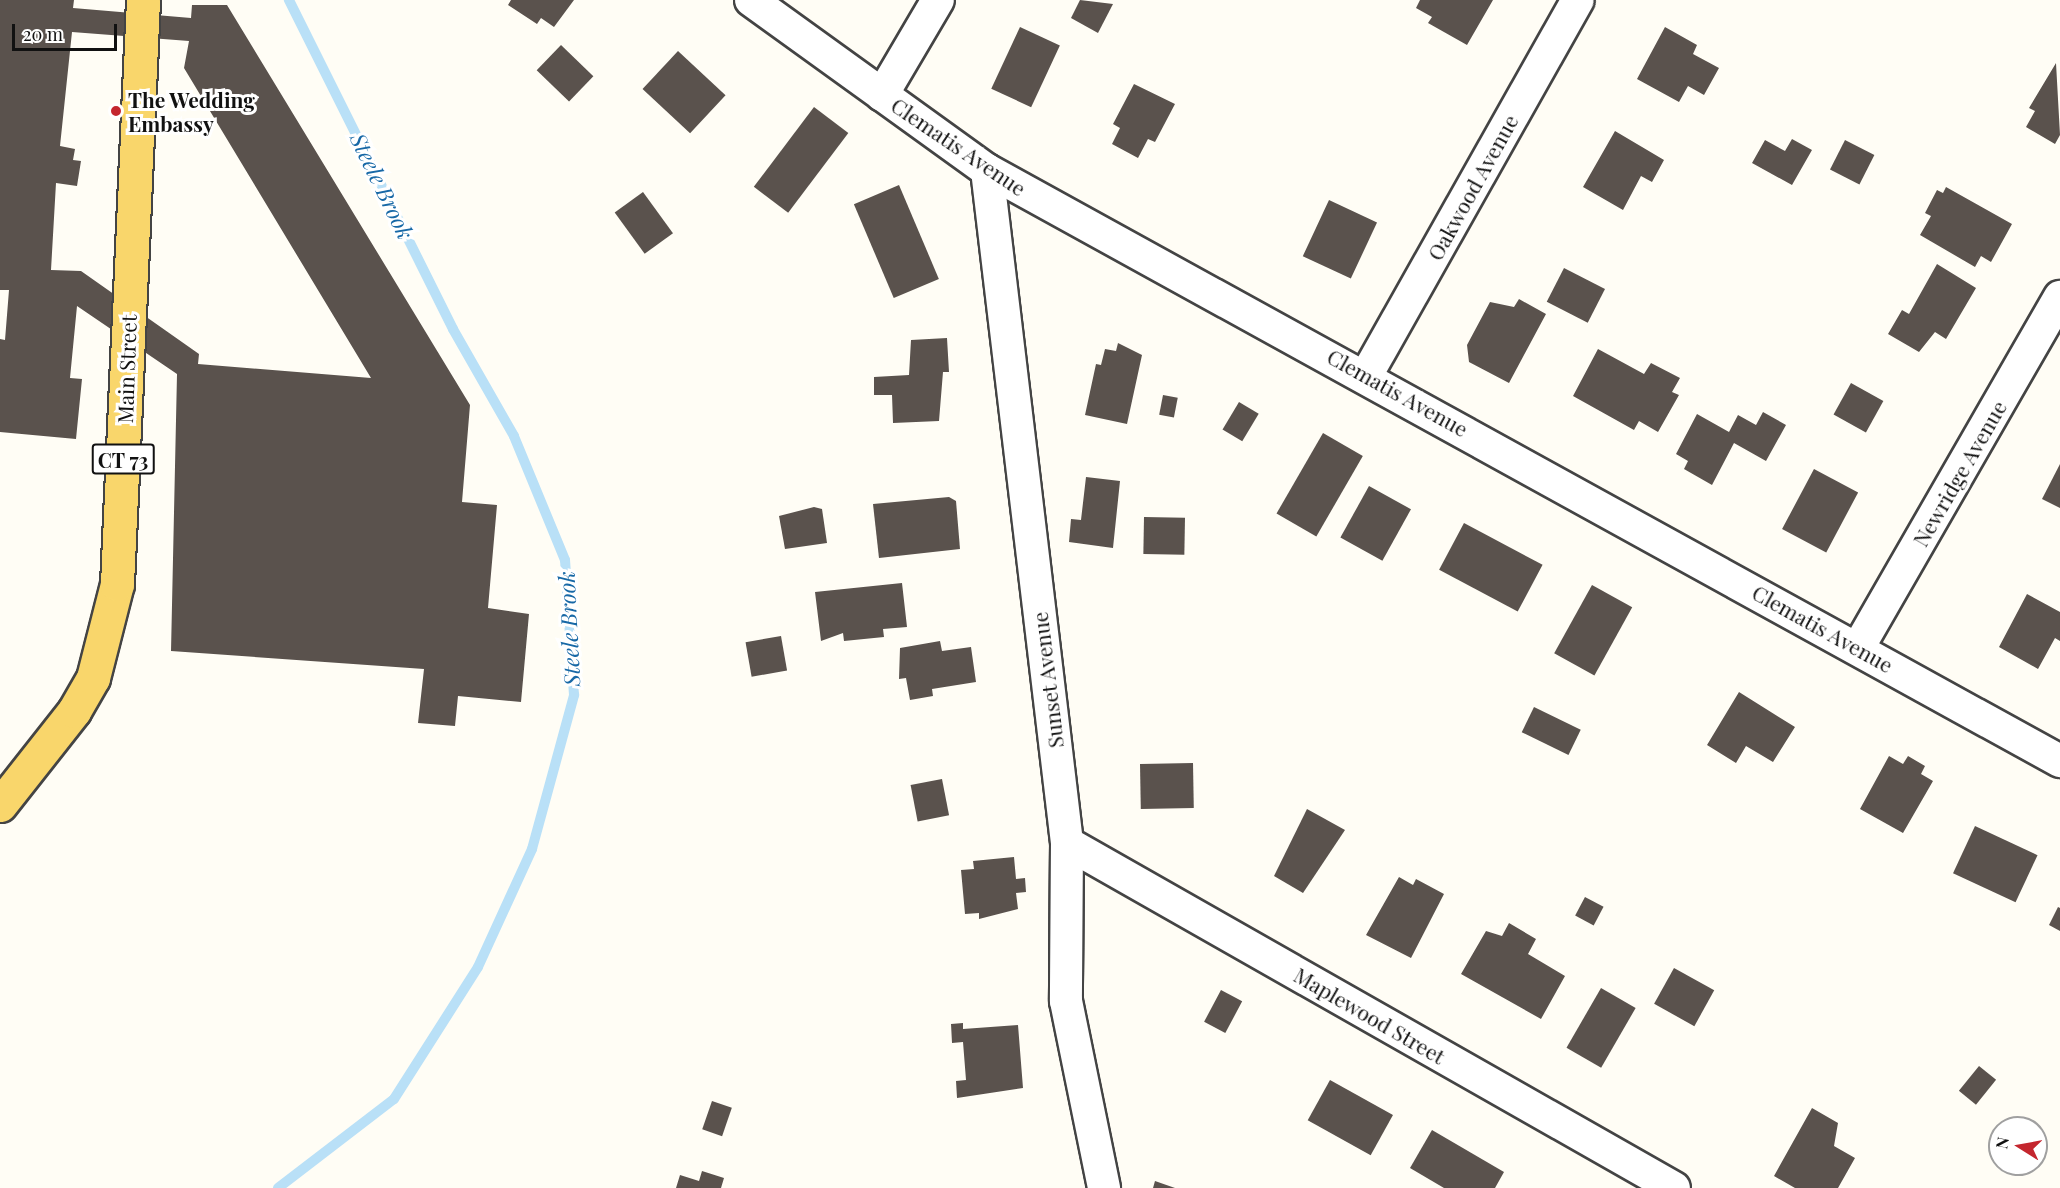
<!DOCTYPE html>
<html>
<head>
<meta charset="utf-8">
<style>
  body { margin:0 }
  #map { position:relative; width:2060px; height:1188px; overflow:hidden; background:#fffdf5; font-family:"Playfair Display",serif }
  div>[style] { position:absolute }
  .stream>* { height:10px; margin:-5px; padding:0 5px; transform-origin:5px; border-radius:5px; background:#b9e0f7 }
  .building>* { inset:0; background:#5a524d; transform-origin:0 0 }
  .roads { filter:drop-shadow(2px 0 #444) drop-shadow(-2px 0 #444) drop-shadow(0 2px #444) drop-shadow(0 -2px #444) }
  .street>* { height:32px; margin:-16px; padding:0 16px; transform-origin:16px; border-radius:16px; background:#fff }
  .primary>* { height:33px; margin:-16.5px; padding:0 16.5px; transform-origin:16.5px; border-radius:16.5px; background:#f9d66b }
  .dots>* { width:16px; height:16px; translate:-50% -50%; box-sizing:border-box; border:3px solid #fff; border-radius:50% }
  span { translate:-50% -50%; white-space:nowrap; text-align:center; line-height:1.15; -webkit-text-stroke:6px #fff; paint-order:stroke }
  .shield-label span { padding:2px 4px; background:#fff; border:2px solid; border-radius:4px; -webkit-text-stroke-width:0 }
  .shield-label { font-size:20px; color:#111; font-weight:700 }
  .poi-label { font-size:21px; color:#111; font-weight:700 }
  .left { translate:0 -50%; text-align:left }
  .street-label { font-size:21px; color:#111 }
  .water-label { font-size:22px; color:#1768a6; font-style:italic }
  .north { position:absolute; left:1988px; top:1116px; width:60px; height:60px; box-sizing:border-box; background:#fff; border:2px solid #a0a0a0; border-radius:50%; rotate:281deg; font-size:16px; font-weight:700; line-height:24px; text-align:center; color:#111 }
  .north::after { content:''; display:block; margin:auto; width:21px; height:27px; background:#c4262e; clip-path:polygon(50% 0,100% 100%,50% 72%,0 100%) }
  .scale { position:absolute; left:12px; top:24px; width:105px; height:27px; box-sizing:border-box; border:3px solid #111; border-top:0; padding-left:8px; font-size:18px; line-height:21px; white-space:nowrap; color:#111; -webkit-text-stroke:4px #fff; paint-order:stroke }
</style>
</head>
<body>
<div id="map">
  <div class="stream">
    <i style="left:278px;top:1188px;width:146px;rotate:-37.5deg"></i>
    <i style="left:394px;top:1099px;width:156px;rotate:-57.5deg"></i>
    <i style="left:478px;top:967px;width:130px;rotate:-65.4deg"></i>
    <i style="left:532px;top:849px;width:160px;rotate:-74.7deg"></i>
    <i style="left:574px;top:695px;width:135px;rotate:-93.8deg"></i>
    <i style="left:565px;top:560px;width:134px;rotate:-112.4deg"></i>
    <i style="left:514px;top:436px;width:123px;rotate:-119.7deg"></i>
    <i style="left:453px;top:329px;width:368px;rotate:-116.5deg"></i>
  </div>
  <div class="building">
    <i style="clip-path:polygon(evenodd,0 0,74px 0,73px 8px,191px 18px,192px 5px,227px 5px,470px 405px,462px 502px,497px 505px,488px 608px,529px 614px,521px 702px,458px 696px,455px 726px,418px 723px,424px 669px,171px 651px,177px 374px,77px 306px,70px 378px,82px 379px,76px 439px,0 432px,0 339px,5px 340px,9px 290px,0 290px,0 0,72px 32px,189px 41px,184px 68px,371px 378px,198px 364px,199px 354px,81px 271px,51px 270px,56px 183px,77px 186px,81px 161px,73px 160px,75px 149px,60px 146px,72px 32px)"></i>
    <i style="clip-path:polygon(511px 0,574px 0,554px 27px,541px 18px,537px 24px,508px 5px)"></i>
    <i style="clip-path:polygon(1080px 0,1113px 4px,1098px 33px,1071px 18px)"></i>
    <i style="clip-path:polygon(1420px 0,1493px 0,1467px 45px,1428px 23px,1432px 17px,1416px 8px)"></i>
    <i style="left:1020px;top:27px;width:44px;height:68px;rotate:25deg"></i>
    <i style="clip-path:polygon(1665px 27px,1697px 45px,1693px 54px,1719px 68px,1704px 95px,1688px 86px,1679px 102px,1637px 79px)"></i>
    <i style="left:561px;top:45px;width:45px;height:35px;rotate:44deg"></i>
    <i style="left:678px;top:51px;width:65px;height:52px;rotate:43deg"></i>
    <i style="clip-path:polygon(2056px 63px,2060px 135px,2055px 144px,2026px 127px,2035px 111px,2029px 108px)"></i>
    <i style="clip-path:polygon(1134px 84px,1175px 104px,1155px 142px,1148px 139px,1138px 158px,1112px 144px,1120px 128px,1113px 124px)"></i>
    <i style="left:814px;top:107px;width:43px;height:100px;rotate:37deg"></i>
    <i style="clip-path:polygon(1615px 131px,1664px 160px,1652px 182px,1641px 176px,1623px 210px,1583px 187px)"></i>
    <i style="clip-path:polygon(1792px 139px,1812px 150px,1792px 185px,1752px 163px,1765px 140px,1785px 151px)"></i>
    <i style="left:1845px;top:140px;width:33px;height:33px;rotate:27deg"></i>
    <i style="left:899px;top:185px;width:102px;height:49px;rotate:67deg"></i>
    <i style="clip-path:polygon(1946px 187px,2012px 224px,1991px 262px,1981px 256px,1975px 267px,1920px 235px,1931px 216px,1925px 213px,1937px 190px,1943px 193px)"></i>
    <i style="left:643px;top:192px;width:51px;height:35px;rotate:54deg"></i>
    <i style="left:1329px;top:200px;width:53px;height:62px;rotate:25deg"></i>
    <i style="clip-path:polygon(1937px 264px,1976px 288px,1946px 339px,1935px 332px,1919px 352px,1888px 334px,1902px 310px,1909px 314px)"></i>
    <i style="left:1564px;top:268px;width:46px;height:38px;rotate:27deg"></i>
    <i style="clip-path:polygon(1519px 299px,1546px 314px,1509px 383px,1469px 362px,1467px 345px,1490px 302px,1514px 307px)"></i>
    <i style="clip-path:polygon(947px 338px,949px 372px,943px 372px,939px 421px,893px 423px,892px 395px,874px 395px,874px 377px,909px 375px,911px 340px)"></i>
    <i style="clip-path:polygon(1118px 343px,1142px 355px,1127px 424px,1085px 415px,1096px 364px,1101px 365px,1105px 349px,1116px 351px)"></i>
    <i style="clip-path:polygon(1598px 349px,1644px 374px,1651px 363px,1680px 378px,1672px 392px,1679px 395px,1658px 432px,1639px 421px,1634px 430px,1573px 396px)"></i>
    <i style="left:1851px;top:383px;width:37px;height:36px;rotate:29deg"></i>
    <i style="left:1163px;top:395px;width:15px;height:20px;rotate:11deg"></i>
    <i style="left:1239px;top:402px;width:23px;height:32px;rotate:31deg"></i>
    <i style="clip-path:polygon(1763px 412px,1786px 425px,1766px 461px,1734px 443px,1712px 485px,1684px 469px,1688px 461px,1676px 454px,1697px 414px,1729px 432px,1738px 415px,1756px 425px)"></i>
    <i style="left:1323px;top:433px;width:46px;height:93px;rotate:30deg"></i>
    <i style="clip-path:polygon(2060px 464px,2060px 508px,2042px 499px)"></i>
    <i style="left:1814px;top:469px;width:50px;height:68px;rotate:28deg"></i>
    <i style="clip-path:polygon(1086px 477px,1120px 481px,1113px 548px,1069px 542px,1071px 519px,1081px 520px)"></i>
    <i style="left:1369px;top:486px;width:48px;height:59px;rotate:29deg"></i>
    <i style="clip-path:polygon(949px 497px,956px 501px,960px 549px,879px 558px,873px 504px)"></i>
    <i style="clip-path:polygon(814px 507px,822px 509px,827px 543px,785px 549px,779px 516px)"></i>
    <i style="left:1144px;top:517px;width:41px;height:37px;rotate:1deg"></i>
    <i style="left:1464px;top:523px;width:89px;height:53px;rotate:28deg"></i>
    <i style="clip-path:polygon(902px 583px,907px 627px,883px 629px,884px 637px,844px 641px,843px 633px,821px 641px,815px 592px)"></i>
    <i style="left:1592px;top:585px;width:46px;height:78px;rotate:29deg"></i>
    <i style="clip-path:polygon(2027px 594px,2060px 612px,2060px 641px,2055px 638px,2038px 669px,1999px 647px)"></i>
    <i style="left:781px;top:636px;width:35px;height:36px;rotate:80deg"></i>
    <i style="clip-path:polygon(940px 641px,942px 651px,971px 647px,976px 682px,932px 689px,933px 696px,910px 700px,906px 678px,899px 679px,900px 648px)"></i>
    <i style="clip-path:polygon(1739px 692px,1795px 727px,1773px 762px,1746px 746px,1736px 763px,1707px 745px)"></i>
    <i style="left:1534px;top:707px;width:52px;height:28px;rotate:26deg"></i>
    <i style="clip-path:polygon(1889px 756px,1903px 764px,1908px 756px,1925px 766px,1921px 774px,1933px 781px,1903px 833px,1860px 809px)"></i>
    <i style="left:1193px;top:763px;width:45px;height:53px;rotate:89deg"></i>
    <i style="left:942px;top:779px;width:37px;height:32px;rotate:79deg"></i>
    <i style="clip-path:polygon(1307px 809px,1345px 830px,1303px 893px,1274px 876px)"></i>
    <i style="left:1975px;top:826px;width:69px;height:52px;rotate:25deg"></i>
    <i style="clip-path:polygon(1014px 857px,1016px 879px,1025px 878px,1026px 892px,1016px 893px,1018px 909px,979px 919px,979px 913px,965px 914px,961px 870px,974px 869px,973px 861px)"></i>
    <i style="clip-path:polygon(1399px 877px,1413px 885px,1416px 879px,1444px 894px,1411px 958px,1366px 935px)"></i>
    <i style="left:1585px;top:897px;width:21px;height:21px;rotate:28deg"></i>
    <i style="clip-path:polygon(2058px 907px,2060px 908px,2060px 931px,2049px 925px)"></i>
    <i style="clip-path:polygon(1509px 923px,1536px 939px,1528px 954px,1565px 976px,1541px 1019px,1461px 974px,1486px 931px,1502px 936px)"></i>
    <i style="left:1674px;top:968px;width:46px;height:41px;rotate:29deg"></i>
    <i style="left:1601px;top:988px;width:40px;height:69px;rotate:30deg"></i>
    <i style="left:1221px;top:990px;width:24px;height:36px;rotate:28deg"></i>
    <i style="clip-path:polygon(963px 1023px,963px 1029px,1018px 1025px,1023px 1088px,957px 1098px,956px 1081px,966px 1080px,963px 1042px,952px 1043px,951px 1024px)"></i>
    <i style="left:1979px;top:1066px;width:22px;height:32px;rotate:39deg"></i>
    <i style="left:1330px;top:1080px;width:72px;height:46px;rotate:29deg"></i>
    <i style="left:712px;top:1101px;width:21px;height:30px;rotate:19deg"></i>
    <i style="clip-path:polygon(1812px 1108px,1838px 1123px,1834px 1146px,1855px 1158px,1838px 1188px,1795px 1188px,1774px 1176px)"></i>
    <i style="clip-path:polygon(1432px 1130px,1504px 1172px,1495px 1188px,1444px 1188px,1410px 1168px)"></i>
    <i style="clip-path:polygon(702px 1171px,724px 1178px,721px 1188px,676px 1188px,680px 1175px,699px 1181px)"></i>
    <i style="clip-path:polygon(1155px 1181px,1175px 1188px,1153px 1188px)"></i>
  </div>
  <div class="roads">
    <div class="street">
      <i style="left:751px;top:0;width:291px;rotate:35.8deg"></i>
      <i style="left:987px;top:170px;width:1225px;rotate:28.85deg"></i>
      <i style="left:882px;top:95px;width:110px;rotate:-59.5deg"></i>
      <i style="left:987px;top:170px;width:678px;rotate:83.22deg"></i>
      <i style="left:1067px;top:843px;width:158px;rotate:90.4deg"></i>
      <i style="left:1066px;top:1001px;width:191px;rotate:78.5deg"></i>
      <i style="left:1367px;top:374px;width:429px;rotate:-60.6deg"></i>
      <i style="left:1858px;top:648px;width:405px;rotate:-60.1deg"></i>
      <i style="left:1067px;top:843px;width:698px;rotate:29.61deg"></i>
    </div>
    <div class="primary">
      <i style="left:0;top:805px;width:120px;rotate:-51.8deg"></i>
      <i style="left:74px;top:711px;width:38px;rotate:-60deg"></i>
      <i style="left:93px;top:678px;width:97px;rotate:-75.7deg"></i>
      <i style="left:117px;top:584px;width:585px;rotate:-87.45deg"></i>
    </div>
  </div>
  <div class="dots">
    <i style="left:116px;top:111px;background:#c4262e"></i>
  </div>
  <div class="shield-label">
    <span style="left:123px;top:459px">CT 73</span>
  </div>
  <div class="poi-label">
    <span class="left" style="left:128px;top:111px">The Wedding<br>Embassy</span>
  </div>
  <div class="street-label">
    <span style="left:959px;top:146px;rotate:34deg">Clematis Avenue</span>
    <span style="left:1472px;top:187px;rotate:-61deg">Oakwood Avenue</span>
    <span style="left:126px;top:369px;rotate:-88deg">Main Street</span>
    <span style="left:1398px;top:392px;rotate:29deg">Clematis Avenue</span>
    <span style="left:1959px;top:473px;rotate:-60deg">Newridge Avenue</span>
    <span style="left:1823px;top:628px;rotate:29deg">Clematis Avenue</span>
    <span style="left:1047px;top:680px;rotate:-97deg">Sunset Avenue</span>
    <span style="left:1370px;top:1015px;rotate:30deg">Maplewood Street</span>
  </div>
  <div class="water-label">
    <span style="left:382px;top:186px;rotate:64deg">Steele Brook</span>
    <span style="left:569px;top:629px;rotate:-93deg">Steele Brook</span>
  </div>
  <div class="north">N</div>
  <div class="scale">20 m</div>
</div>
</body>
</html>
